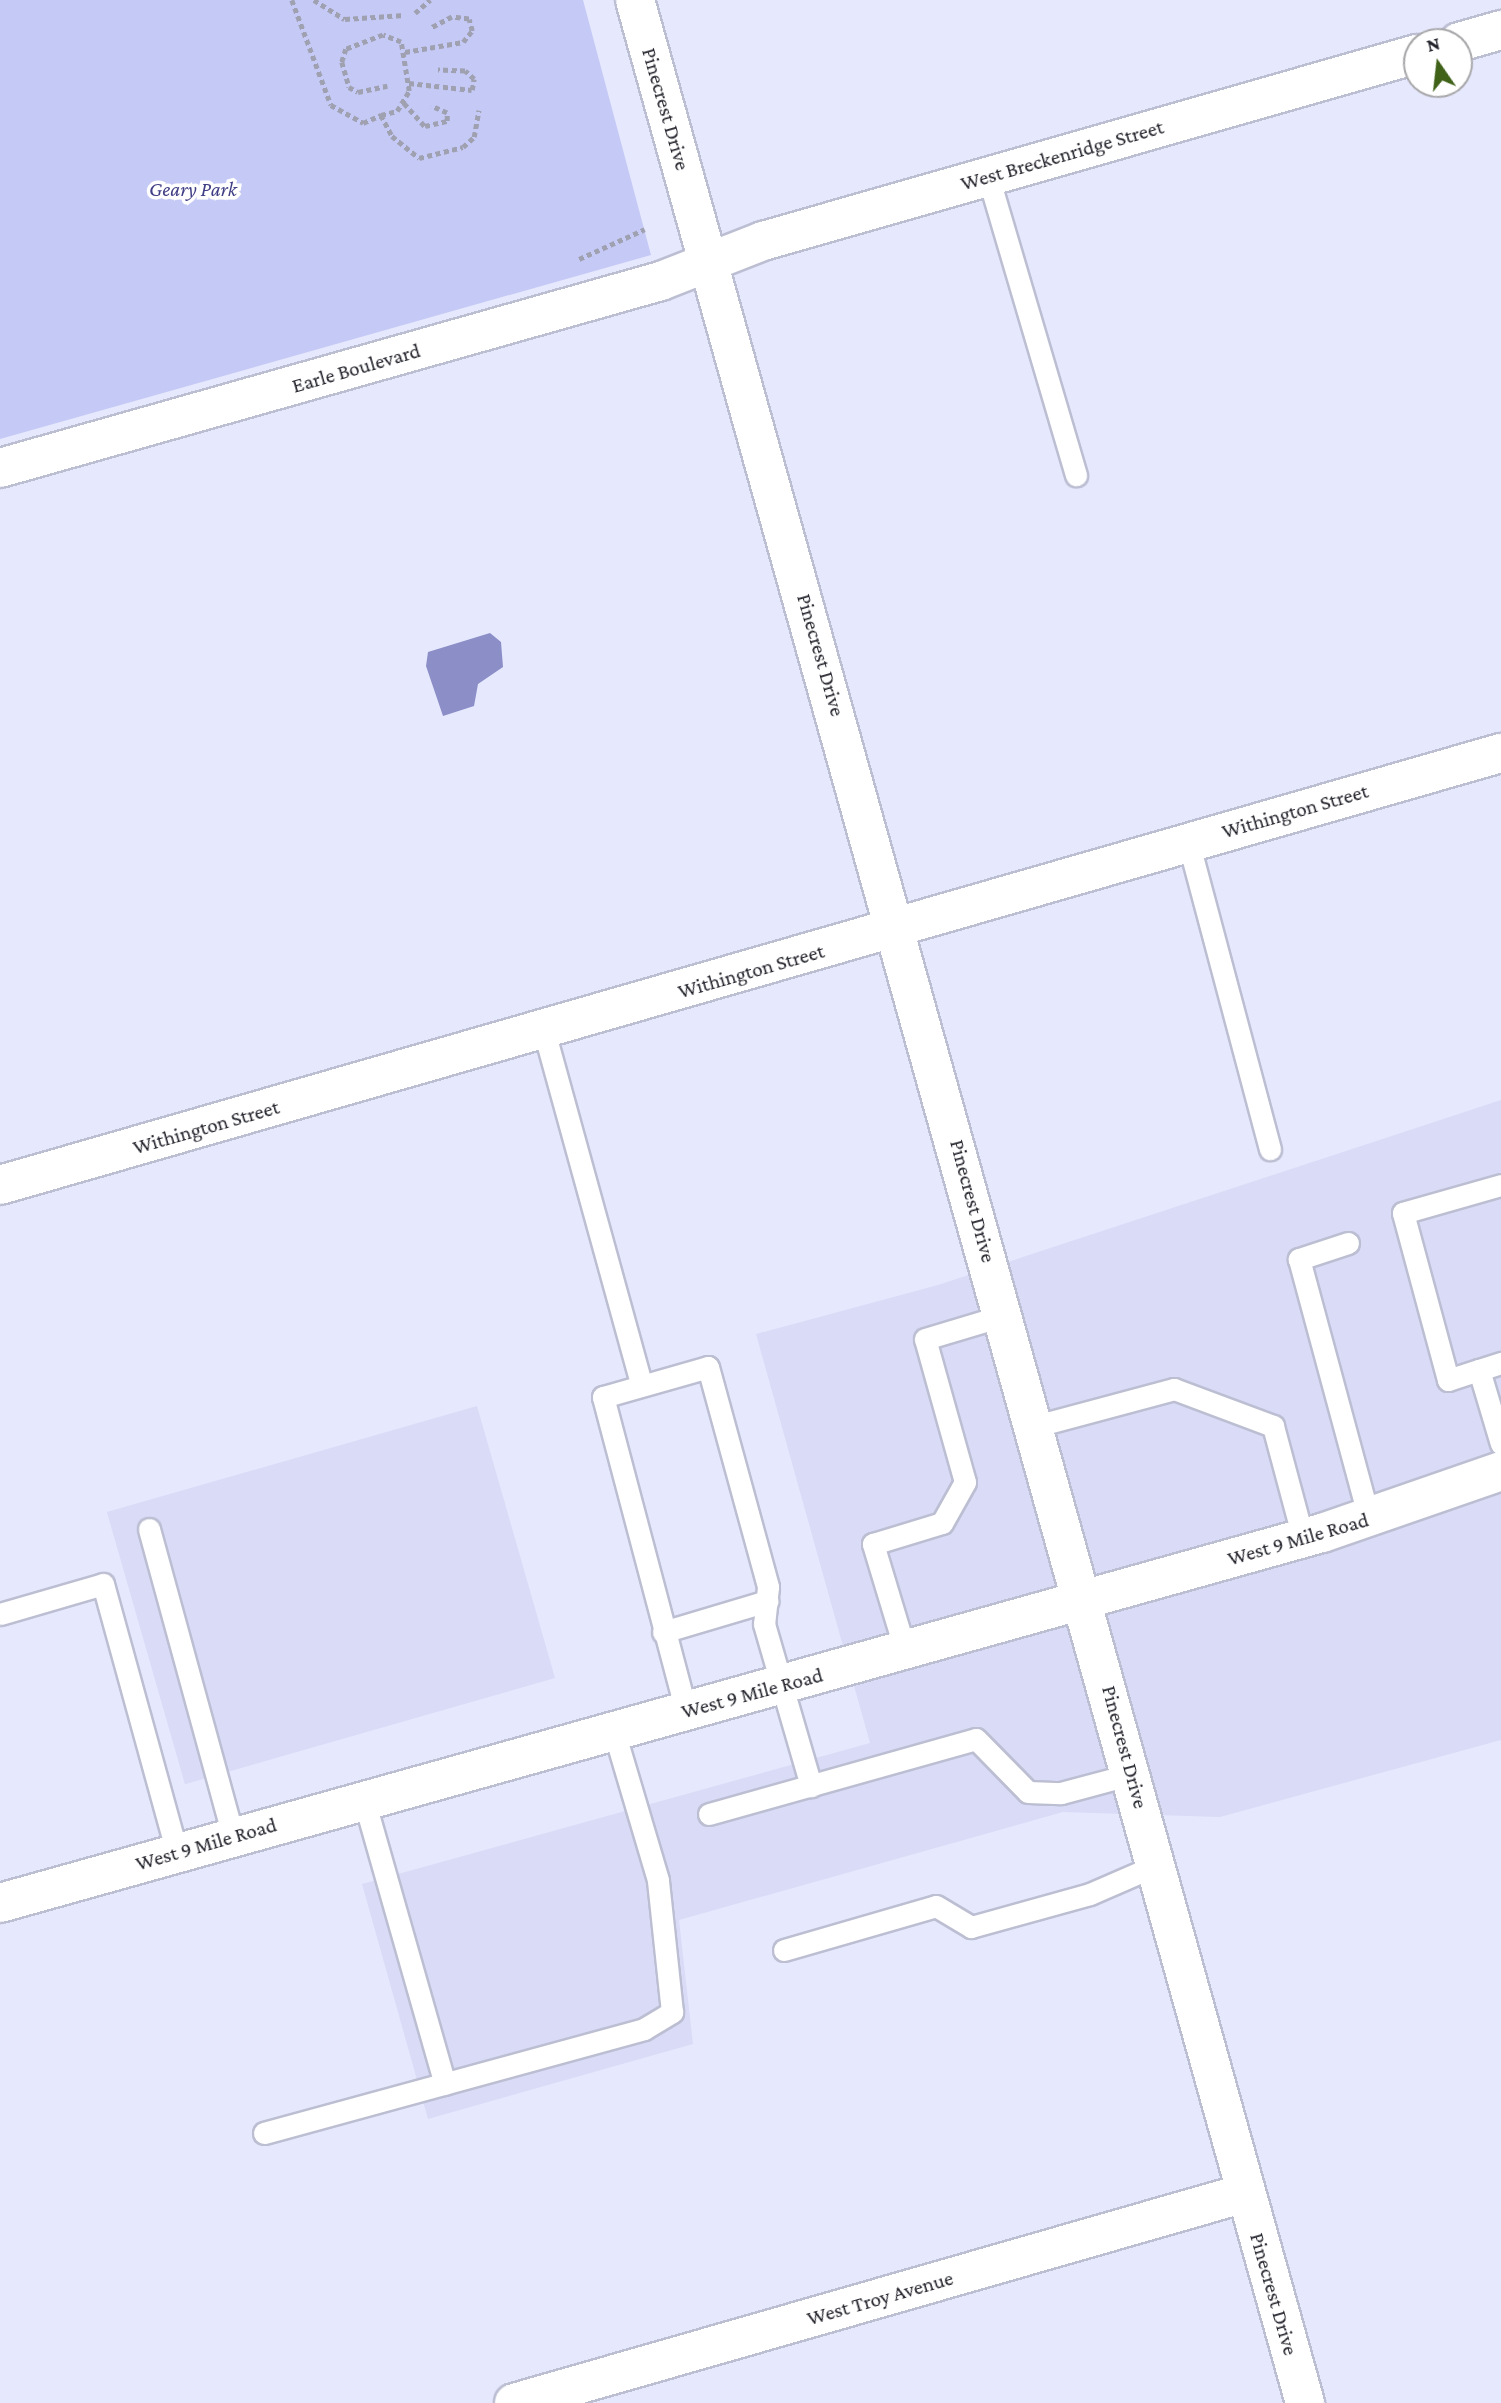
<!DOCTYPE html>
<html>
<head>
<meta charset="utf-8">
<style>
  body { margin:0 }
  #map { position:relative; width:1501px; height:2403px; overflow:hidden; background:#e6e8fd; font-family:"Crimson Pro",serif }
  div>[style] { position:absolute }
  .built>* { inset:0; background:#d9dbf7; transform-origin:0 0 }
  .green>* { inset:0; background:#c5c9f5 }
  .water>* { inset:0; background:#8b8ec7 }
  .path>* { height:4.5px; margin-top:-2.25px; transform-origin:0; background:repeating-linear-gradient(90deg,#9fa1b1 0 5px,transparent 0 8.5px) }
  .roads { filter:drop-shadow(2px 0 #bcbed2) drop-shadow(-2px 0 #bcbed2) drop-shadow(0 2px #bcbed2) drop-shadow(0 -2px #bcbed2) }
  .lane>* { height:21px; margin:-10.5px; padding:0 10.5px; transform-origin:10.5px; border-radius:10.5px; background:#fff }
  .street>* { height:38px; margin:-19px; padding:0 19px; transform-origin:19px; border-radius:19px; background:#fff }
  .secondary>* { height:38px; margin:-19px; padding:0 19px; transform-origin:19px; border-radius:19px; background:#fff }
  span { translate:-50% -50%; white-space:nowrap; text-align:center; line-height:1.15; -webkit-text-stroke:7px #fff; paint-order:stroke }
  .street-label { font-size:21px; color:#22232b }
  .park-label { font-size:21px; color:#413f85; font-style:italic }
  .north { position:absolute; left:1403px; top:28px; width:70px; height:70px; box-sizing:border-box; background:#fff; border:2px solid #a7a7aa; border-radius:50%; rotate:346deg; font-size:19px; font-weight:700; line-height:28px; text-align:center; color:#22232b }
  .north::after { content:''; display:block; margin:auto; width:24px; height:32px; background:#3f6118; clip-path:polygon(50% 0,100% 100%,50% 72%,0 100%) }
</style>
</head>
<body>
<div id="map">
  <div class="built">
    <i style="clip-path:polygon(1501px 1100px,1501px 1740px,1220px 1817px,1063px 1812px,679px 1920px,693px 2044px,428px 2119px,362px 1884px,870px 1743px,756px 1334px,938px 1285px)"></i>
    <i style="left:477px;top:1406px;width:283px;height:385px;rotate:74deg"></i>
  </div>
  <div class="green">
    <i style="clip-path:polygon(0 0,583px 0,651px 255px,0 439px)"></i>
  </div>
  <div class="water">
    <i style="clip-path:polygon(490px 633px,501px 642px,503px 667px,478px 684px,474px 706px,443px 716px,426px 666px,428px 652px)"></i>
  </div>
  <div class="path">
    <i style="left:292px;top:0;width:112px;rotate:69.6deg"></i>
    <i style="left:331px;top:105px;width:37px;rotate:29deg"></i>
    <i style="left:363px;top:123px;width:20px;rotate:-24deg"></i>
    <i style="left:381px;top:115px;width:24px;rotate:62deg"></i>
    <i style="left:392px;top:136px;width:35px;rotate:39deg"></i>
    <i style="left:419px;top:158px;width:45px;rotate:-14deg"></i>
    <i style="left:463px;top:147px;width:15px;rotate:-42deg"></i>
    <i style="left:474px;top:137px;width:27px;rotate:-80deg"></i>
    <i style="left:314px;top:0;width:36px;rotate:32deg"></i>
    <i style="left:345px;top:19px;width:59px;rotate:-3.9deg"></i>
    <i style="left:415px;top:13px;width:20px;rotate:-41deg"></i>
    <i style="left:405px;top:52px;width:59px;rotate:-9.8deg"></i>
    <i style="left:463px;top:42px;width:14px;rotate:-51deg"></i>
    <i style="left:472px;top:31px;width:12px;rotate:-104deg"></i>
    <i style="left:469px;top:19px;width:17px;rotate:-173deg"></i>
    <i style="left:452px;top:17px;width:24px;rotate:152deg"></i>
    <i style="left:409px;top:83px;width:63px;rotate:6.3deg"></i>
    <i style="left:472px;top:90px;width:11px;rotate:-80deg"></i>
    <i style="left:474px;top:79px;width:12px;rotate:-138deg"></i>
    <i style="left:465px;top:71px;width:27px;rotate:-178deg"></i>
    <i style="left:404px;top:103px;width:31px;rotate:48deg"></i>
    <i style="left:425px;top:126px;width:23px;rotate:-13deg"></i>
    <i style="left:447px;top:121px;width:8px;rotate:-90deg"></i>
    <i style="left:447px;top:113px;width:17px;rotate:-156deg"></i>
    <i style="left:381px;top:115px;width:16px;rotate:-14deg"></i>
    <i style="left:397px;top:111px;width:23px;rotate:-59deg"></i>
    <i style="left:409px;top:91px;width:50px;rotate:-99.3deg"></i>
    <i style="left:401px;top:42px;width:19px;rotate:-159deg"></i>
    <i style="left:383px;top:35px;width:40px;rotate:159deg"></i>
    <i style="left:346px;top:49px;width:14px;rotate:107deg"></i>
    <i style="left:342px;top:62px;width:26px;rotate:74deg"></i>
    <i style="left:349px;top:87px;width:10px;rotate:29deg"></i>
    <i style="left:358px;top:92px;width:30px;rotate:-12deg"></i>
    <i style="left:579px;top:259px;width:72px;rotate:-24.4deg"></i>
  </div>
  <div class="roads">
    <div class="lane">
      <i style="left:988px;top:176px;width:312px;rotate:73.6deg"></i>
      <i style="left:1188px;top:841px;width:319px;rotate:75.1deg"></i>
      <i style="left:544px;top:1031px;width:366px;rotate:74.6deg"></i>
      <i style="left:1501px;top:1185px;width:102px;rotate:164.1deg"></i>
      <i style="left:1403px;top:1213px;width:173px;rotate:74.9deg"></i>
      <i style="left:1448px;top:1380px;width:33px;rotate:-18deg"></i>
      <i style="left:1479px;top:1370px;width:77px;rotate:73.4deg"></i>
      <i style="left:1348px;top:1243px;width:52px;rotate:161.9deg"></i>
      <i style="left:1299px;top:1259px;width:268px;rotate:74.9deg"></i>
      <i style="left:1479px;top:1370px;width:23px;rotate:-18deg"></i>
      <i style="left:1036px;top:1426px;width:143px;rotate:-15deg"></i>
      <i style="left:1174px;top:1389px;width:106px;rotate:20.5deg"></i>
      <i style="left:1273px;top:1426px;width:116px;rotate:75deg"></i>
      <i style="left:149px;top:1529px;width:318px;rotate:74.7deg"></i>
      <i style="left:0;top:1614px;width:107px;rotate:-16.2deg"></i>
      <i style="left:103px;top:1584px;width:279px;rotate:74.6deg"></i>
      <i style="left:663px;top:1632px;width:109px;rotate:-16.6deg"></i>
      <i style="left:905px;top:1650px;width:111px;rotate:-106.8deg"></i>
      <i style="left:873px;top:1544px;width:72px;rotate:-16.9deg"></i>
      <i style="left:942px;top:1523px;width:47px;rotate:-60.7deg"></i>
      <i style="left:965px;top:1482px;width:148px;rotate:-105.6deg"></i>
      <i style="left:925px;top:1339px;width:84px;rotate:-16.7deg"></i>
      <i style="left:686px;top:1711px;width:325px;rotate:-104.8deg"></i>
      <i style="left:603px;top:1397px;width:109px;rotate:-15.9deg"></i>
      <i style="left:708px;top:1367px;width:228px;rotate:74.7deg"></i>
      <i style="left:768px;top:1587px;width:37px;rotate:96deg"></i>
      <i style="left:764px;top:1624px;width:169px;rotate:73.8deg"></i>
      <i style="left:364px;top:1800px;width:295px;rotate:74.1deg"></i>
      <i style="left:709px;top:1814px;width:277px;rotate:-15.7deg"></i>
      <i style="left:976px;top:1739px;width:74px;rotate:45.5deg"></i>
      <i style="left:1028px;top:1792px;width:33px;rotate:2deg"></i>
      <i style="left:1061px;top:1793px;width:73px;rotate:-15deg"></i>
      <i style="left:784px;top:1950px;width:158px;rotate:-16.1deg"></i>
      <i style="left:936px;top:1906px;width:41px;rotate:31deg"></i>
      <i style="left:971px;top:1927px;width:123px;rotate:-15.5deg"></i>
      <i style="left:1090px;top:1894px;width:75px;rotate:-23.5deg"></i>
      <i style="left:264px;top:2133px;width:394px;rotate:-15.3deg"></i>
      <i style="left:644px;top:2029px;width:33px;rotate:-31deg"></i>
      <i style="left:672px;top:2012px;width:133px;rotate:-96.1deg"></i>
      <i style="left:658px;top:1880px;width:155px;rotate:-106.5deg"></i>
    </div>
    <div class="street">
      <i style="left:1459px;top:42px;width:44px;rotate:-15.9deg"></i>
      <i style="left:0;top:468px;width:687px;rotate:-15.8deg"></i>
      <i style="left:661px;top:281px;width:110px;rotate:-21.4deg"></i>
      <i style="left:763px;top:241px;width:680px;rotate:-15.96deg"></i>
      <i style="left:0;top:1185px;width:1562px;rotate:-16.06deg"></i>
      <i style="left:514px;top:2403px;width:761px;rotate:-16.03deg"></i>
    </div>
    <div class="secondary">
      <i style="left:635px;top:0;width:2495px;rotate:74.42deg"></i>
      <i style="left:0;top:1903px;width:1373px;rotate:-15.64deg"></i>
      <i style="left:1322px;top:1533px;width:189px;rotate:-19.1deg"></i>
    </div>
  </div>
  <div class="street-label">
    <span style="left:666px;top:109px;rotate:74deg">Pinecrest Drive</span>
    <span style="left:1062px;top:155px;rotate:-16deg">West Breckenridge Street</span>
    <span style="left:356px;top:368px;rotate:-16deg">Earle Boulevard</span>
    <span style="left:821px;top:655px;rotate:74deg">Pinecrest Drive</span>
    <span style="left:1295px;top:811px;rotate:-16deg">Withington Street</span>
    <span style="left:751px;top:971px;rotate:-16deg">Withington Street</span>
    <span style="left:206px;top:1127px;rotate:-16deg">Withington Street</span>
    <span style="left:973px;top:1201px;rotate:75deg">Pinecrest Drive</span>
    <span style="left:1298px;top:1539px;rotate:-16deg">West 9 Mile Road</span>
    <span style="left:752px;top:1693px;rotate:-15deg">West 9 Mile Road</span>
    <span style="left:1125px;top:1747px;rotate:75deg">Pinecrest Drive</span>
    <span style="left:206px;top:1844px;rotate:-16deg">West 9 Mile Road</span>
    <span style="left:1274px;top:2294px;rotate:74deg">Pinecrest Drive</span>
    <span style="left:880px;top:2298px;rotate:-16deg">West Troy Avenue</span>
  </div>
  <div class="park-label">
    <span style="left:193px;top:189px">Geary Park</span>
  </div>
  <div class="north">N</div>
</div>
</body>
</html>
